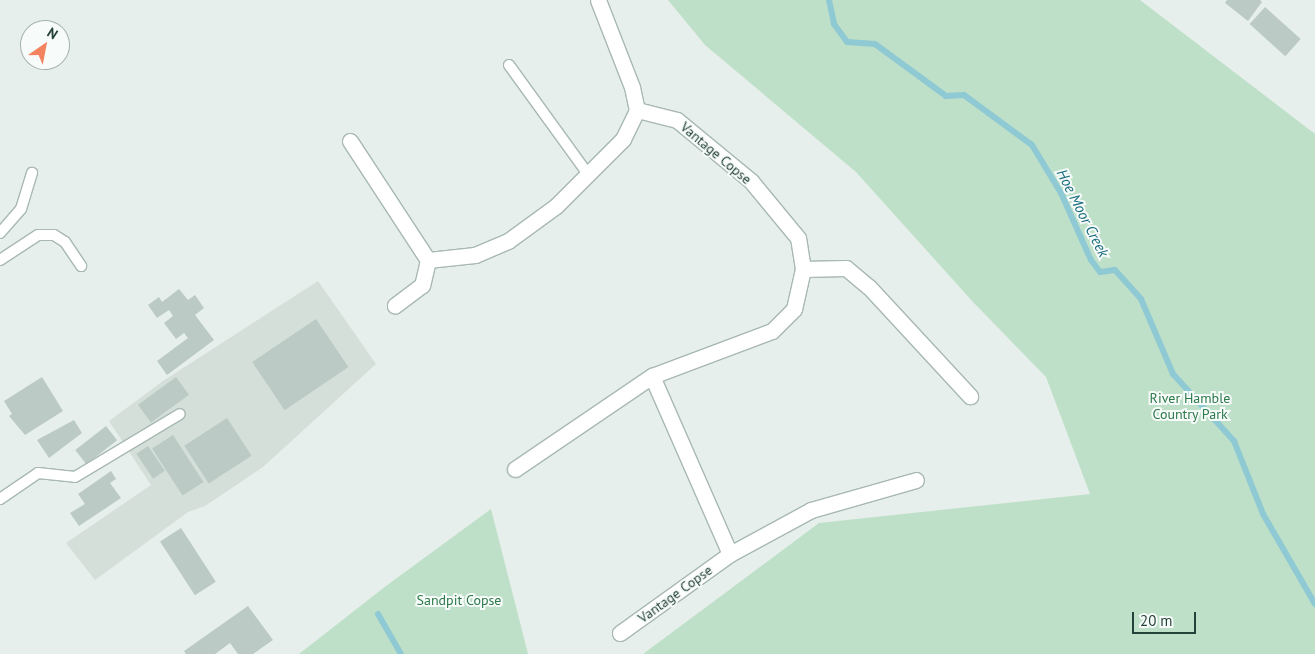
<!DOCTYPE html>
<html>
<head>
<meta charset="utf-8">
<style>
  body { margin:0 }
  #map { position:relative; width:1315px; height:654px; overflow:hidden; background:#e6efeb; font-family:"PT Sans",sans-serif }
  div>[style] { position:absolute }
  .built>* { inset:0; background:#d4dfda }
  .green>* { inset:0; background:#bfe0c8 }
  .stream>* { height:6px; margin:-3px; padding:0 3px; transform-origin:3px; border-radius:3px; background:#8ec9d4 }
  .building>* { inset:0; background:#bbcac4; transform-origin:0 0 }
  .roads { filter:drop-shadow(1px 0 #a8b8b2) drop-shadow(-1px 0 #a8b8b2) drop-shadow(0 1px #a8b8b2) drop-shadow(0 -1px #a8b8b2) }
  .service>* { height:10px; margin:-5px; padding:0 5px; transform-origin:5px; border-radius:5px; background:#fff }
  .minor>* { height:15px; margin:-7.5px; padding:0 7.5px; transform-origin:7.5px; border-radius:7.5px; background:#fff }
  span { translate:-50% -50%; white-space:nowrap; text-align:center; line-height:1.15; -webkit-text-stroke:4px #f7fbf9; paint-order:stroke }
  .street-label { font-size:14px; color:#24423a }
  .park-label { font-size:14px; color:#2d7a4b }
  .water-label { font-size:15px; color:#1c6f80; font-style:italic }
  .north { position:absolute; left:20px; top:20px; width:50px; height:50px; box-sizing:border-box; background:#f7fbf9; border:1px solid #a3b1ad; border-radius:50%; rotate:33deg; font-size:14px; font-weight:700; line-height:20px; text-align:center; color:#24423a }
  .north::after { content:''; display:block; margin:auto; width:18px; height:22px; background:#f4845f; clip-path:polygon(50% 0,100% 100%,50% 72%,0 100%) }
  .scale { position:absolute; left:1132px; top:612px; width:64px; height:22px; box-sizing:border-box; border:2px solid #24423a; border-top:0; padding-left:6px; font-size:15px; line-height:18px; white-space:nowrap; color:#24423a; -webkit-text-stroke:4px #f7fbf9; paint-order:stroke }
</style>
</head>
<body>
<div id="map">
  <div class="built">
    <i style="clip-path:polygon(318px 281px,376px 364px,263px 467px,205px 506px,188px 512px,95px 580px,66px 543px,151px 485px,109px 421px,163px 381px)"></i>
  </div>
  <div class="green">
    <i style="clip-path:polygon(668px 0,1140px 0,1315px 134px,1315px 654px,643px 654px,819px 523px,1090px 494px,1046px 377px,973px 302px,856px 172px,705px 45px)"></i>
    <i style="clip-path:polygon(491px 509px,528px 654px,299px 654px,386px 586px)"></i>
  </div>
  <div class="stream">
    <i style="left:829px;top:0;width:25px;rotate:78deg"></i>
    <i style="left:834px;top:24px;width:22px;rotate:54deg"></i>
    <i style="left:847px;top:42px;width:28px;rotate:4deg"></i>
    <i style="left:875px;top:44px;width:88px;rotate:36.2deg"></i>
    <i style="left:946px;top:96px;width:18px;rotate:-3deg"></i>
    <i style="left:964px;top:95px;width:84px;rotate:36.3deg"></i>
    <i style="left:1032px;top:145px;width:56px;rotate:58.9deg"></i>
    <i style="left:1061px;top:193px;width:73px;rotate:65.9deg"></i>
    <i style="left:1091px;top:260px;width:15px;rotate:53deg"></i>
    <i style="left:1100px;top:272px;width:15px;rotate:-8deg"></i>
    <i style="left:1115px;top:270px;width:39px;rotate:48deg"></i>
    <i style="left:1141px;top:299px;width:82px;rotate:66.9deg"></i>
    <i style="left:1173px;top:374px;width:91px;rotate:47.7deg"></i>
    <i style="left:1234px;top:441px;width:79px;rotate:68.3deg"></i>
    <i style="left:1263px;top:514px;width:104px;rotate:60deg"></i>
    <i style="left:378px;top:614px;width:46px;rotate:60.1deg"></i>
  </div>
  <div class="building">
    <i style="clip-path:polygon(1227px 0,1260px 0,1262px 2px,1248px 21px,1225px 3px)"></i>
    <i style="left:1265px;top:7px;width:48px;height:23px;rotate:42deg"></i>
    <i style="clip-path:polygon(179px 289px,188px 300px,195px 295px,204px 308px,195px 315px,214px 340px,167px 375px,157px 361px,188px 338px,184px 333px,176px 339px,164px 323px,173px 316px,169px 310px,157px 318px,148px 305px,159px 297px,162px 302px)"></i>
    <i style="left:316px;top:319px;width:58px;height:77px;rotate:56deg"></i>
    <i style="clip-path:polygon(42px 377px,63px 411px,25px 435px,9px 416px,12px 414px,4px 401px)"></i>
    <i style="left:176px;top:377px;width:22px;height:47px;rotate:54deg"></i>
    <i style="left:227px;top:418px;width:45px;height:51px;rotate:57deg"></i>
    <i style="clip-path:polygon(74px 420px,82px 433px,49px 458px,37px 440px)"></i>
    <i style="left:106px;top:426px;width:18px;height:39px;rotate:52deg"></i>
    <i style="left:173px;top:435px;width:56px;height:25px;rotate:57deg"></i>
    <i style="left:148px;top:446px;width:30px;height:14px;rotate:56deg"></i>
    <i style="clip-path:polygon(111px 471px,116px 479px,110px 483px,121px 498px,79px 526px,70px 513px,85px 504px,78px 494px)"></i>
    <i style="left:181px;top:528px;width:64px;height:25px;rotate:57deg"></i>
    <i style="clip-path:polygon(248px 606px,273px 640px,253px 654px,238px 654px,230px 643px,215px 654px,186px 654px,184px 651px)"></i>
  </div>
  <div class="roads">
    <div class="service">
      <i style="left:509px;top:65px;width:135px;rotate:54.1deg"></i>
      <i style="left:0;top:233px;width:32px;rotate:-49deg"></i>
      <i style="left:21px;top:209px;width:38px;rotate:-73deg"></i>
      <i style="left:0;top:260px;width:45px;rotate:-33.3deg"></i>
      <i style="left:38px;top:235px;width:16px"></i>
      <i style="left:54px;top:235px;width:13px;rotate:32deg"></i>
      <i style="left:65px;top:242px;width:29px;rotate:56deg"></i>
      <i style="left:0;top:499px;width:46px;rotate:-34.4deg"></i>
      <i style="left:38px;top:473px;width:37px;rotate:6deg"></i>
      <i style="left:75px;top:477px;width:122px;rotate:-31deg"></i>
    </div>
    <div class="minor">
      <i style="left:598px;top:0;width:93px;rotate:68.7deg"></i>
      <i style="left:632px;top:87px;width:24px;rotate:78deg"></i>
      <i style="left:350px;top:141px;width:142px;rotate:56.8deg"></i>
      <i style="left:428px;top:260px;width:26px;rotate:103deg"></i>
      <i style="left:422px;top:285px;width:34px;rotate:143deg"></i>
      <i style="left:428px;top:260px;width:47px;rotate:-6.1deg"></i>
      <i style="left:475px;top:255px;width:36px;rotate:-23deg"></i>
      <i style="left:508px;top:241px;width:59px;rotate:-36.1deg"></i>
      <i style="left:556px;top:206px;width:95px;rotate:-45deg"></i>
      <i style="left:623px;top:139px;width:32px;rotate:-64deg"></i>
      <i style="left:803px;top:269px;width:43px;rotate:-1.3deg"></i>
      <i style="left:846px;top:268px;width:30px;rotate:40deg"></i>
      <i style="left:869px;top:287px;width:149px;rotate:47.2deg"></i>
      <i style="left:515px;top:469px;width:166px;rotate:-34.2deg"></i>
      <i style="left:652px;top:376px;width:128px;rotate:-20.6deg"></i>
      <i style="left:772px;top:331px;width:31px;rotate:-45deg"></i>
      <i style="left:794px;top:309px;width:41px;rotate:-77.3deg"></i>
      <i style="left:803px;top:269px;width:31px;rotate:-99deg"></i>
      <i style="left:798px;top:238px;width:74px;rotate:-129.5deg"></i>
      <i style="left:751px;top:181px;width:96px;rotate:-140.5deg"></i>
      <i style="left:677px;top:120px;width:41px;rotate:-166deg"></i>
      <i style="left:730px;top:554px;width:92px;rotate:-28.5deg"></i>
      <i style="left:811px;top:510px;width:109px;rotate:-15.9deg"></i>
      <i style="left:620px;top:633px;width:135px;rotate:-35.7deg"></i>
      <i style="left:730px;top:554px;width:194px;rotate:-113.7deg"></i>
    </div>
  </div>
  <div class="street-label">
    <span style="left:716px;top:153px;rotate:40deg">Vantage Copse</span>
    <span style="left:675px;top:594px;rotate:-36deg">Vantage Copse</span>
  </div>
  <div class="park-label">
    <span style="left:1190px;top:406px">River Hamble<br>Country Park</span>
    <span style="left:459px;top:600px">Sandpit Copse</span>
  </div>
  <div class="water-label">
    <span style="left:1083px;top:213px;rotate:63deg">Hoe Moor Creek</span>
  </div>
  <div class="north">N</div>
  <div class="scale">20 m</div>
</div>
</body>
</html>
